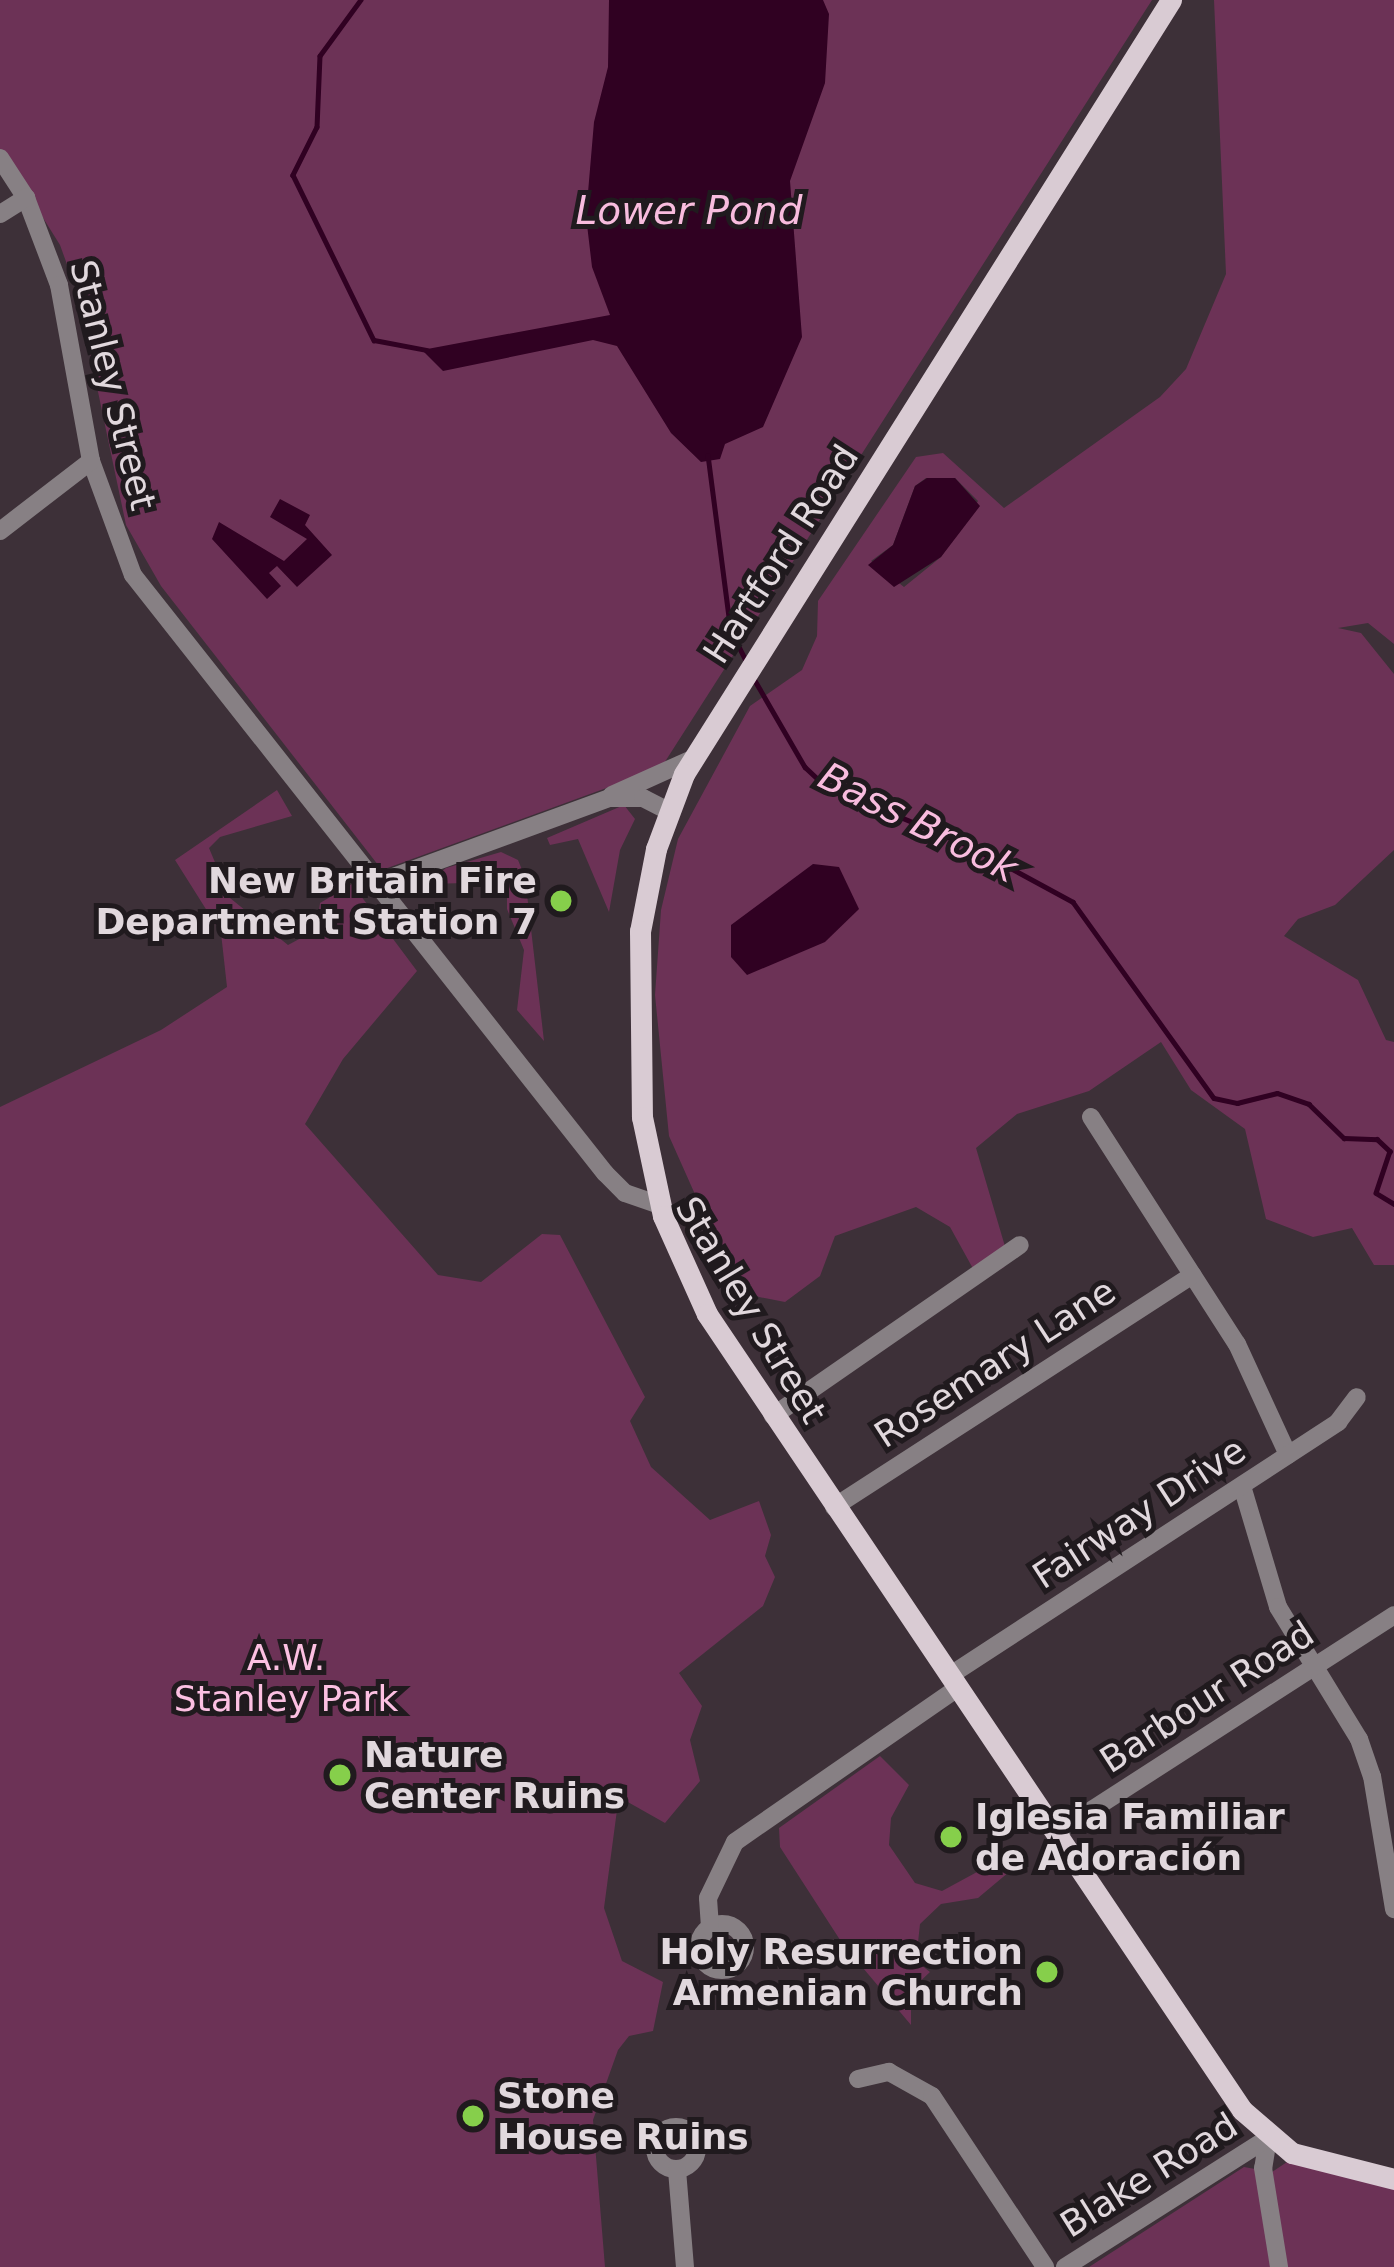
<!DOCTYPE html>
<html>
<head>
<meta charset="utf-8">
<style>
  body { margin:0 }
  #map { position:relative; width:1394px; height:2267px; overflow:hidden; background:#3d3038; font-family:"DejaVu Sans",sans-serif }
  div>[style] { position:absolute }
  .green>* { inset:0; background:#6c3256 }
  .water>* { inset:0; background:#300122 }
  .stream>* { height:4.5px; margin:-2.25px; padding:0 2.25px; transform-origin:2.25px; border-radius:2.25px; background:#300122 }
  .minor>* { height:18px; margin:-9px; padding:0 9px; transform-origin:9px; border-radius:9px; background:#878084 }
  .minor>.ring { margin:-9px; padding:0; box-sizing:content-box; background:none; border:18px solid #878084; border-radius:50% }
  .major>* { height:21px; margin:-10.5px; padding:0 10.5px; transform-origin:10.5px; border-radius:10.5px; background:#d9cbd3 }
  .dots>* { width:33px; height:33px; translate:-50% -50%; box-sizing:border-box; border:6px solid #201a1e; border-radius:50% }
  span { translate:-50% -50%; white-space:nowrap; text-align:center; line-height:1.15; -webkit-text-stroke:10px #201a1e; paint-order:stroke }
  .street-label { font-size:36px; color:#e1d8dd }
  .poi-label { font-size:36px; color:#e1d8dd; font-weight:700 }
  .right { translate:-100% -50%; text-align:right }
  .left { translate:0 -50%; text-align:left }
  .park-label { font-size:36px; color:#fcc0e2 }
  .water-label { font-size:39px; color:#f8bcde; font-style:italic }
</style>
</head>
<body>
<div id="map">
  <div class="green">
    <i style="clip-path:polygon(0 0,1152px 0,661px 768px,382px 870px,161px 586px,126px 525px,77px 292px,60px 245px,0 149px)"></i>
    <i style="clip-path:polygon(evenodd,1214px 0,1394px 0,1394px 644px,1368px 623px,1338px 628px,1361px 633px,1394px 674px,1394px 850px,1335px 905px,1298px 919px,1284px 936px,1358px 980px,1386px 1040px,1394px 1042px,1394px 1265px,1374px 1265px,1352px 1228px,1313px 1237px,1266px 1219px,1245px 1129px,1191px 1090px,1161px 1042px,1089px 1091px,1017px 1114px,976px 1148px,1009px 1260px,1003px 1268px,976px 1274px,950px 1227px,916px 1207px,835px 1236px,820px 1276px,785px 1302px,759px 1297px,735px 1284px,669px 1136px,655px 995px,661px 910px,678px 839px,750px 706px,802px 670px,817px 636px,818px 601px,916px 457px,943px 453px,1004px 508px,1160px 397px,1186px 369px,1226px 274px,1214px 0,926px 478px,955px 478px,978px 501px,941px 557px,904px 587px,871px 561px,893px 545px,915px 486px,926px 478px)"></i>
    <i style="clip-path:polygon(277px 790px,292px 816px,220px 837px,209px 848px,230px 898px,288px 945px,316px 930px,320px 903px,352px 884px,417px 971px,343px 1059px,305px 1124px,438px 1275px,481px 1282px,542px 1234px,560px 1235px,645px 1397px,630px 1421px,651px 1467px,710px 1520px,759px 1501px,771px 1535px,765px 1556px,775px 1577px,763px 1606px,679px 1673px,702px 1706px,690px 1740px,700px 1781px,665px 1823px,626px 1801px,617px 1810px,604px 1908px,622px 1961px,663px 1982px,653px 2031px,629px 2036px,618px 2050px,593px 2120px,605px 2267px,0 2267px,0 1107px,161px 1030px,227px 987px,221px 933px,175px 860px)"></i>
    <i style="clip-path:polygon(624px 805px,635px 819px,620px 850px,609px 912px,578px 839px,550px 845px,547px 838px)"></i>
    <i style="clip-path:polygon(501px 852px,518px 860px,525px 877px,544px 1041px,517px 1010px,524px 950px,507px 909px,507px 882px,426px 884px,446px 868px)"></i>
    <i style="clip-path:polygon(880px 1756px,909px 1785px,891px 1818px,889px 1845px,915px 1883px,942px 1891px,1001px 1859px,1009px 1872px,978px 1898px,941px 1904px,920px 1924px,916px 1961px,930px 1972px,911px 1990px,911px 2025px,842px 1943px,780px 1847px,779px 1828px)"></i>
    <i style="clip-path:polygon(1287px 2162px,1394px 2189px,1394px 2267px,1089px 2267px,1244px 2167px,1272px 2172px)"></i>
  </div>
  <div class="water">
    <i style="clip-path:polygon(609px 0,823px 0,829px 14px,825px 83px,790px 181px,802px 337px,763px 427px,725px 444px,720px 459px,701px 462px,671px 433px,617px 346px,593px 340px,443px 371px,422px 350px,610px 315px,592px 267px,586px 216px,594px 122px,608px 67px)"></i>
    <i style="clip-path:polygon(927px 478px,955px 478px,980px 506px,941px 557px,894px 587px,868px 565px,893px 545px,915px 486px)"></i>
    <i style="clip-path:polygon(280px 499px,310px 515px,305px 525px,332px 555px,297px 587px,277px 566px,269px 573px,281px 586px,267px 599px,212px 539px,219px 522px,284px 561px,307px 539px,270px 517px)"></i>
    <i style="clip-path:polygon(813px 864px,839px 867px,859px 909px,825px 942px,747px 975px,731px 957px,731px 925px)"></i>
  </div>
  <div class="stream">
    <i style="left:361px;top:0;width:69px;rotate:126.2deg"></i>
    <i style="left:320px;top:56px;width:71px;rotate:92.4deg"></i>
    <i style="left:317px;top:127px;width:54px;rotate:116.6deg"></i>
    <i style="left:293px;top:175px;width:184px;rotate:63.9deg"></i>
    <i style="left:374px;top:340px;width:54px;rotate:10.7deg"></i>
    <i style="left:708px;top:455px;width:177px;rotate:82.6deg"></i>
    <i style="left:731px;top:631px;width:34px;rotate:63deg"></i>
    <i style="left:753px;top:677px;width:104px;rotate:60deg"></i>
    <i style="left:805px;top:767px;width:26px;rotate:43deg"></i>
    <i style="left:824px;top:785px;width:158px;rotate:22.7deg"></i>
    <i style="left:970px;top:846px;width:117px;rotate:28.5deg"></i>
    <i style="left:1073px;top:902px;width:241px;rotate:54.3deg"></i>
    <i style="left:1214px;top:1098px;width:24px;rotate:12deg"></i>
    <i style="left:1237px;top:1103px;width:41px;rotate:-14deg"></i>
    <i style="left:1277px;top:1093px;width:34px;rotate:19deg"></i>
    <i style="left:1309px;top:1104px;width:49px;rotate:44.2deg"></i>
    <i style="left:1344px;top:1138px;width:33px;rotate:2deg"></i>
    <i style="left:1377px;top:1139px;width:18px;rotate:43deg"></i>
    <i style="left:1390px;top:1151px;width:44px;rotate:108.4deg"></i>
    <i style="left:1376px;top:1193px;width:21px;rotate:31deg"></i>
  </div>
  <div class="minor">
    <i style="left:0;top:158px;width:48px;rotate:57deg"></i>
    <i style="left:26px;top:198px;width:93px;rotate:69.2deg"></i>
    <i style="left:59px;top:285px;width:179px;rotate:79.7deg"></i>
    <i style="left:91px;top:461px;width:121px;rotate:69.8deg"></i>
    <i style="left:133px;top:575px;width:762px;rotate:51.72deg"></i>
    <i style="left:605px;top:1173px;width:28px;rotate:45deg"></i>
    <i style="left:625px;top:1193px;width:36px;rotate:19deg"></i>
    <i style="left:0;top:214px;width:31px;rotate:-32deg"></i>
    <i style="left:0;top:531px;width:115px;rotate:-37.6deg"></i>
    <i style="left:612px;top:795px;width:85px;rotate:-24.2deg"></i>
    <i style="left:377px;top:883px;width:247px;rotate:-20.1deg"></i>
    <i style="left:609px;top:798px;width:34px"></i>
    <i style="left:643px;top:798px;width:29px;rotate:27deg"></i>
    <i style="left:1091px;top:1117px;width:270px;rotate:57.3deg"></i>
    <i style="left:1237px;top:1344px;width:122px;rotate:65.3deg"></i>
    <i style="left:773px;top:1416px;width:300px;rotate:-34.7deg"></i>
    <i style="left:1242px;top:1486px;width:126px;rotate:73.4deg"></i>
    <i style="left:1278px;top:1607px;width:155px;rotate:58.5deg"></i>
    <i style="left:1359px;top:1739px;width:39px;rotate:71deg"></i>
    <i style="left:1372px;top:1776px;width:135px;rotate:80.6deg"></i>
    <i style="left:834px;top:1507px;width:427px;rotate:-32.9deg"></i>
    <i style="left:949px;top:1676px;width:465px;rotate:-33.1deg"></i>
    <i style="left:1338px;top:1422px;width:31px;rotate:-53deg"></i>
    <i style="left:1056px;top:1833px;width:402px;rotate:-32.8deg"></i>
    <i class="ring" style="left:699px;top:1924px;width:28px;height:28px"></i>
    <i style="left:710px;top:1927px;width:29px;rotate:-94deg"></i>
    <i style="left:708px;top:1898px;width:62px;rotate:-64.3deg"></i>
    <i style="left:735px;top:1842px;width:270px;rotate:-34.7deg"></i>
    <i style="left:858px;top:2079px;width:32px;rotate:-13deg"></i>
    <i style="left:889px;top:2072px;width:49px;rotate:29.2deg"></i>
    <i style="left:932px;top:2096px;width:205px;rotate:56.5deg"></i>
    <i class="ring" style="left:655px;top:2127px;width:24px;height:24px"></i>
    <i style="left:1268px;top:2138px;width:30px;rotate:99deg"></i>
    <i style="left:1263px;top:2168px;width:100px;rotate:80.8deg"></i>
    <i style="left:677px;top:2170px;width:97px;rotate:85.3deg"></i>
    <i style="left:1065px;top:2267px;width:241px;rotate:-32.4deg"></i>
  </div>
  <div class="major">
    <i style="left:1171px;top:0;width:914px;rotate:122.18deg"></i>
    <i style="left:684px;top:774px;width:80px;rotate:110.5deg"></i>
    <i style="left:656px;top:849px;width:84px;rotate:101deg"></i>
    <i style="left:640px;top:931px;width:186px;rotate:89.4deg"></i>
    <i style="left:642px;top:1117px;width:101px;rotate:78deg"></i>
    <i style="left:663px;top:1216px;width:107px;rotate:65.8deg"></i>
    <i style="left:707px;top:1314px;width:959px;rotate:56.09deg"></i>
    <i style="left:1242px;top:2110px;width:66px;rotate:40.7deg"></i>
    <i style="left:1292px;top:2153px;width:105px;rotate:14.3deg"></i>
  </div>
  <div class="dots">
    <i style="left:561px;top:901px;background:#86cf4b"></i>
    <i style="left:340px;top:1775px;background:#86cf4b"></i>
    <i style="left:951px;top:1837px;background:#86cf4b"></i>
    <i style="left:1047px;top:1972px;background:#86cf4b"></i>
    <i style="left:473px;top:2116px;background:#86cf4b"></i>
  </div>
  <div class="street-label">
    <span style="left:113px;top:385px;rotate:76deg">Stanley Street</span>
    <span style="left:781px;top:554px;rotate:-57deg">Hartford Road</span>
    <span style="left:751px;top:1310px;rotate:59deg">Stanley Street</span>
    <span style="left:995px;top:1363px;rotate:-33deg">Rosemary Lane</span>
    <span style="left:1139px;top:1513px;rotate:-33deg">Fairway Drive</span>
    <span style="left:1207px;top:1697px;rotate:-33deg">Barbour Road</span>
    <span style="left:1149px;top:2175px;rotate:-32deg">Blake Road</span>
  </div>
  <div class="poi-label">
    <span class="right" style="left:537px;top:901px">New Britain Fire<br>Department Station 7</span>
    <span class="left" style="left:364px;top:1775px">Nature<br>Center Ruins</span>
    <span class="left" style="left:975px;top:1837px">Iglesia Familiar<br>de Adoración</span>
    <span class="right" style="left:1023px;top:1972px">Holy Resurrection<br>Armenian Church</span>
    <span class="left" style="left:497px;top:2116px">Stone<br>House Ruins</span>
  </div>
  <div class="park-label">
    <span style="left:286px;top:1678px">A.W.<br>Stanley Park</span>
  </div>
  <div class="water-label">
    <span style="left:689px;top:211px">Lower Pond</span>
    <span style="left:918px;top:823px;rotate:27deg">Bass Brook</span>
  </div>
</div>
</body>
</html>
